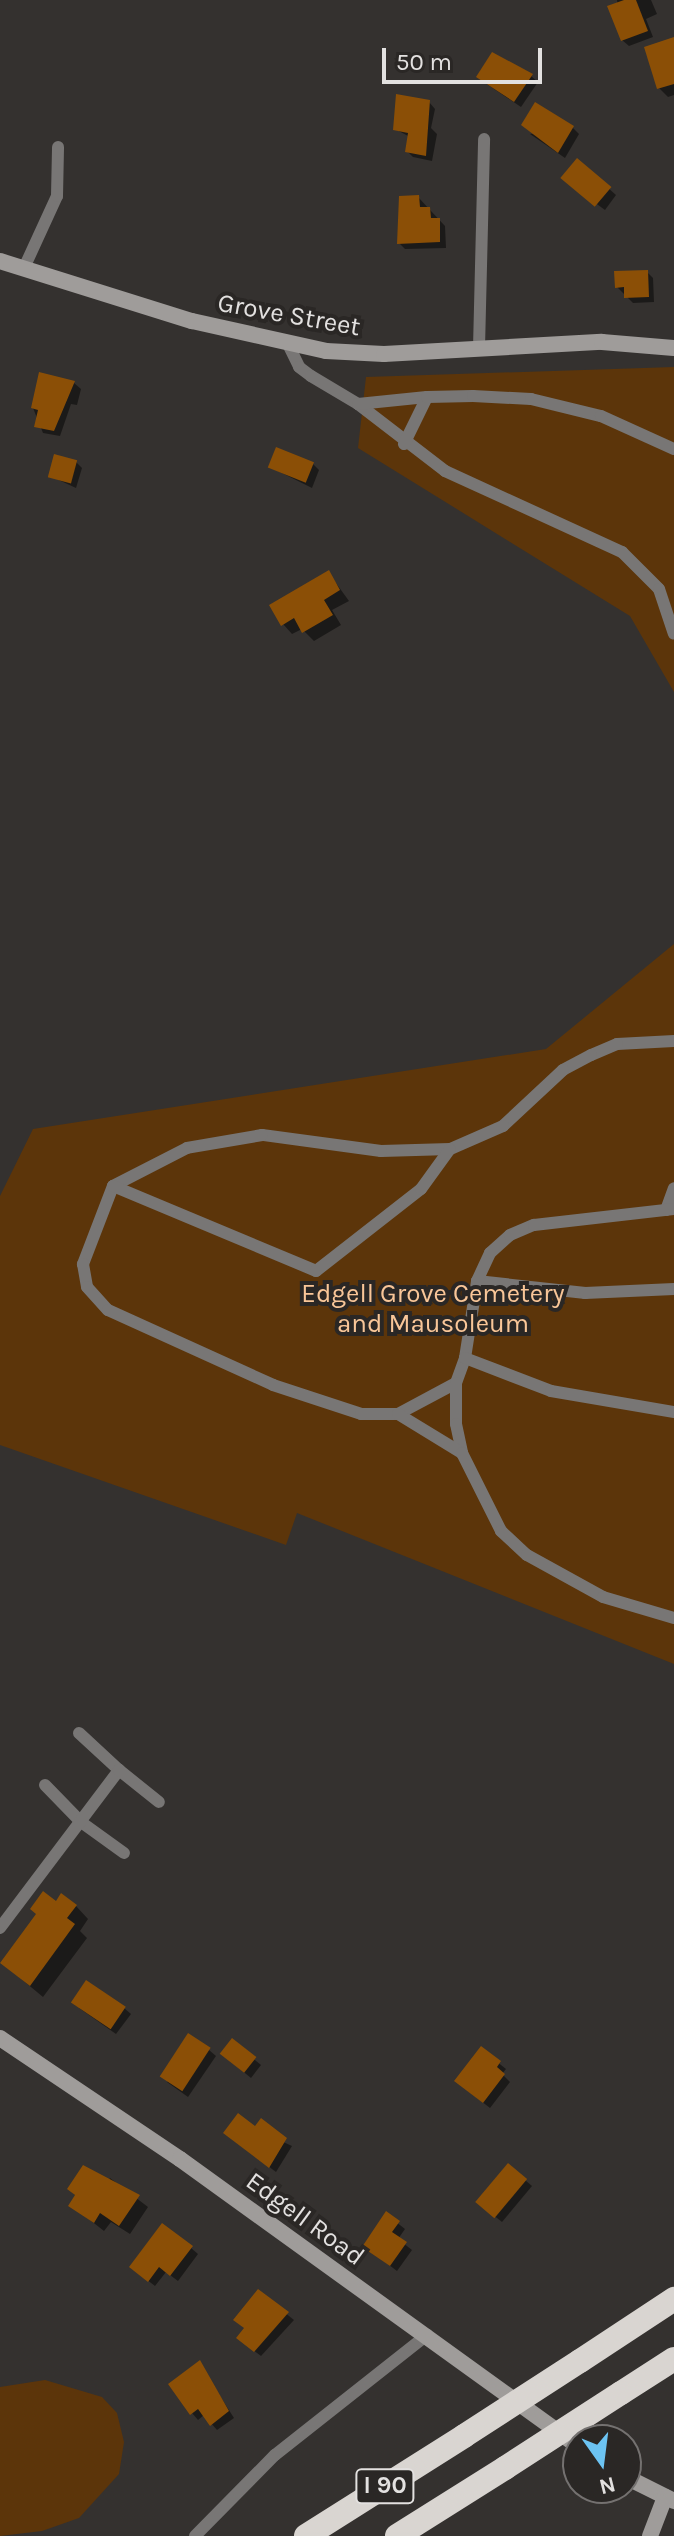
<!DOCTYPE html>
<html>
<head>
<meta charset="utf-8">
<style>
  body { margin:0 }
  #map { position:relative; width:674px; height:2536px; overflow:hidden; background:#34312f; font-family:Karla,sans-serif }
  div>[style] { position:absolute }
  .green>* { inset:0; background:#5c350a }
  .shadow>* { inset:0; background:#0007 }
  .building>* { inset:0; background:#8b4f06; transform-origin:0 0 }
  .lane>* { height:12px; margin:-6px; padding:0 6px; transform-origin:6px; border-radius:6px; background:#787675 }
  .secondary>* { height:16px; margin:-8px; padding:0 8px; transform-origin:8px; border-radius:8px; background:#9f9c9a }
  .highway>* { height:24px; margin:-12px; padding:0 12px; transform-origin:12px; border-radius:12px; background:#d9d5d1 }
  .highway-bridge>* { height:24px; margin:-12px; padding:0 12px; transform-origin:12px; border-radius:12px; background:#d9d5d1 }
  span { translate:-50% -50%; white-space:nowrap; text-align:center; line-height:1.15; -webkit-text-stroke:8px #2a2725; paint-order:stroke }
  .shield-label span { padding:2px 6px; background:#2a2725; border:2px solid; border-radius:6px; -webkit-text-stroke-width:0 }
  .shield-label { font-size:24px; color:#e3e1e0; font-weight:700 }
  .street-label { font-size:26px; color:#e3e1e0 }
  .park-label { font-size:26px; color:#f9c698 }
  .north { position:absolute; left:562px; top:2424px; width:80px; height:80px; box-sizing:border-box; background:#2a2725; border:2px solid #747170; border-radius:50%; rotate:166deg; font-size:22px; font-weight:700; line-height:32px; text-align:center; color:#e3e1e0 }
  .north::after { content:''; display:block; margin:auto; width:28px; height:36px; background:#6cc3f2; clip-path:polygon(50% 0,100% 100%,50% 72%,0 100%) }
  .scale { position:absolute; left:382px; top:48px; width:160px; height:36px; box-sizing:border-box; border:4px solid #e3e1e0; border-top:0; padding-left:10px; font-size:24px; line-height:28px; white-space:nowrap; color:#e3e1e0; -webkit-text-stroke:6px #2a2725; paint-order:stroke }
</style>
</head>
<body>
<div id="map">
  <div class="green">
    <i style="clip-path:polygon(674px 367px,674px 692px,630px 616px,358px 448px,366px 377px)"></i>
    <i style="clip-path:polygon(674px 944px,674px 1664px,297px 1513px,286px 1545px,0 1445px,0 1196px,33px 1129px,546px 1049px)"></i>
    <i style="clip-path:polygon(45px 2380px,102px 2397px,117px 2413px,124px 2442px,119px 2474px,79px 2518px,42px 2531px,0 2536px,0 2387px)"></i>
  </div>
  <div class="shadow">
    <i style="clip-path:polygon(617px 0,651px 0,657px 14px,646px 19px,653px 37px,629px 46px,622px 40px)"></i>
    <i style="clip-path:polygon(674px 43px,674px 95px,668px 97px,659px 88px)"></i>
    <i style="clip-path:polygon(531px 76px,538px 82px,521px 107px,485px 83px)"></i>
    <i style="clip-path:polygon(429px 102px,435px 109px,431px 128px,437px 134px,432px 161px,413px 157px,407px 151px,410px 137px,395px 129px)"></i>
    <i style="clip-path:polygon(573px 128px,579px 134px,565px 158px,530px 134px)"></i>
    <i style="clip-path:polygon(578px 161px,616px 195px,605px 210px,571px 185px)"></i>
    <i style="clip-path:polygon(418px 197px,445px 226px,446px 248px,405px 249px,399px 243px)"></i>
    <i style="clip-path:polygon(647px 272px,653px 278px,654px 302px,633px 303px,617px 287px)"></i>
    <i style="clip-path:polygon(74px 383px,81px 389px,77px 405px,71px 404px,60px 436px,43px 433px,33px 408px)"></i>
    <i style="clip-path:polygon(76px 462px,82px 468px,76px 488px,50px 476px)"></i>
    <i style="clip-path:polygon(313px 464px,319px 470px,312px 488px,270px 467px)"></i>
    <i style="clip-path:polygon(328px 572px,349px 601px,332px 610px,341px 625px,314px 641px,302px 629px,292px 634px,283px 624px)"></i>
    <i style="clip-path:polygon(56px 1904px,76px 1906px,88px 1919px,80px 1931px,87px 1938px,43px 1997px,2px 1963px,38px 1914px)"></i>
    <i style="clip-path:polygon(79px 2008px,124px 2008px,131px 2014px,116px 2034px)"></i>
    <i style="clip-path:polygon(232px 2041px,261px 2065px,251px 2078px,229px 2060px)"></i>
    <i style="clip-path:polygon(481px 2049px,506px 2069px,502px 2074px,510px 2082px,490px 2108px,463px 2087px)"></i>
    <i style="clip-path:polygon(209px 2050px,216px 2056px,188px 2097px,167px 2082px)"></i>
    <i style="clip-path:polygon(255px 2129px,292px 2146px,276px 2172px,232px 2139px)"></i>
    <i style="clip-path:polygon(110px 2178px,148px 2207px,130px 2234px,111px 2222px,104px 2231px,71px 2205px,77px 2197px,69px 2189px,107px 2184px)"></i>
    <i style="clip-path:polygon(525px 2180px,532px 2186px,502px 2222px,482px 2206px)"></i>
    <i style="clip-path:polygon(386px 2214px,405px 2229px,398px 2239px,412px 2250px,397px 2271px,364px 2246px)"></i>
    <i style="clip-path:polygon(191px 2248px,198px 2254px,178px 2281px,166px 2272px,155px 2286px,138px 2273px)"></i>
    <i style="clip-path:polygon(258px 2291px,294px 2320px,261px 2356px,245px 2344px)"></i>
    <i style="clip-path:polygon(199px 2363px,234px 2418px,217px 2430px,204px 2415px,198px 2420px,192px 2413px)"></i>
  </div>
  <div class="building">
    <i style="clip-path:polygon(624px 0,636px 0,648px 31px,621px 41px,607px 6px)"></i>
    <i style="clip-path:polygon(674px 37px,674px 84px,657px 89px,644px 47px)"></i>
    <i style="clip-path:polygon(492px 52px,533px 74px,514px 102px,476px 77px)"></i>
    <i style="clip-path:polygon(396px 94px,430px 100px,426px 156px,405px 152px,408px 133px,393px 130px)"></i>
    <i style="clip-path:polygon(535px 102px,574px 126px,558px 153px,521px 125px)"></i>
    <i style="left:577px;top:158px;width:45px;height:26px;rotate:40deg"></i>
    <i style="clip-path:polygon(419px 195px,420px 207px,430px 207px,431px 218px,440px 218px,440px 242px,397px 244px,399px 196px)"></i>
    <i style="clip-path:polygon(648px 270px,649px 297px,624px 298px,624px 287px,615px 288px,614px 271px)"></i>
    <i style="clip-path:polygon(39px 372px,75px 381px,54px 431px,34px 427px,38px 410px,31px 408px)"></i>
    <i style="left:276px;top:447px;width:41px;height:22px;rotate:22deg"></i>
    <i style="left:54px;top:454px;width:24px;height:24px;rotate:15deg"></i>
    <i style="clip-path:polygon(329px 570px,340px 590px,324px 600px,333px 615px,302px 633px,294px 618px,281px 626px,269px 605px)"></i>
    <i style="clip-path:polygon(43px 1891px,56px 1901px,61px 1893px,77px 1905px,67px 1918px,75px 1924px,30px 1986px,0 1963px,36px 1914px,30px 1909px)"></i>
    <i style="left:86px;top:1980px;width:48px;height:27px;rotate:34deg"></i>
    <i style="left:188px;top:2033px;width:27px;height:52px;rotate:33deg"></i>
    <i style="left:232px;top:2038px;width:31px;height:20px;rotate:38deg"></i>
    <i style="clip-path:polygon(481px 2046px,501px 2061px,497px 2067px,505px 2074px,483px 2103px,454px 2081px)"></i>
    <i style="clip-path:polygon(238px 2113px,255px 2126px,261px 2118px,287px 2138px,269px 2168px,223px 2133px)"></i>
    <i style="left:508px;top:2163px;width:25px;height:51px;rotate:40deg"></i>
    <i style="clip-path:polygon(83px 2165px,140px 2195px,119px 2226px,100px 2213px,94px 2223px,68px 2206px,75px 2195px,67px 2189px)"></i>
    <i style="clip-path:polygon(386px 2211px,400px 2221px,392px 2232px,407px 2242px,390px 2266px,362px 2247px)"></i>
    <i style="clip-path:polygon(162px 2223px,193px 2246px,170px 2276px,159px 2267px,148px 2282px,129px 2267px)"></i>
    <i style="clip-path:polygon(258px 2289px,289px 2312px,254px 2352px,236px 2338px,244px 2328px,233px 2320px)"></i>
    <i style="clip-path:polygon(200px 2360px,229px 2411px,210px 2426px,198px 2409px,190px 2415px,168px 2384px)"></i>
  </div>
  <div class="lane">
    <i style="left:24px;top:268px;width:79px;rotate:-65.4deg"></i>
    <i style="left:57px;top:196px;width:49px;rotate:-88.8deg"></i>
    <i style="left:288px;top:344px;width:25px;rotate:64deg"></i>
    <i style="left:299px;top:367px;width:15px;rotate:37deg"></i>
    <i style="left:311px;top:376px;width:55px;rotate:30.8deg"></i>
    <i style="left:358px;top:404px;width:110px;rotate:37.6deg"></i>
    <i style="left:445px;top:471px;width:195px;rotate:24.6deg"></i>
    <i style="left:622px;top:552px;width:52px;rotate:45deg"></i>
    <i style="left:659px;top:589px;width:47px;rotate:71.6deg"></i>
    <i style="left:479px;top:348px;width:209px;rotate:-88.6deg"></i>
    <i style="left:358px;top:404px;width:69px;rotate:-5.8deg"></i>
    <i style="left:404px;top:444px;width:52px;rotate:-63.9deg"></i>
    <i style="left:427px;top:397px;width:46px;rotate:-1.2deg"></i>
    <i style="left:473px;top:396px;width:58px;rotate:3deg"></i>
    <i style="left:531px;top:399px;width:72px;rotate:13.7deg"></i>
    <i style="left:601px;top:416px;width:80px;rotate:24.3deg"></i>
    <i style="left:674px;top:1041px;width:57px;rotate:177deg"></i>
    <i style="left:617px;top:1044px;width:28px;rotate:157deg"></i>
    <i style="left:591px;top:1055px;width:32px;rotate:152deg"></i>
    <i style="left:563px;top:1070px;width:82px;rotate:137deg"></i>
    <i style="left:503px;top:1126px;width:58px;rotate:156.5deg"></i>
    <i style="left:450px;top:1149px;width:69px;rotate:178.3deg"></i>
    <i style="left:381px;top:1151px;width:120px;rotate:-172.3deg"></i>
    <i style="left:262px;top:1135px;width:76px;rotate:170.2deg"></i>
    <i style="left:187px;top:1148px;width:83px;rotate:152.8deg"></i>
    <i style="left:113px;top:1186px;width:84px;rotate:111deg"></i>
    <i style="left:83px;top:1264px;width:23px;rotate:80deg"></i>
    <i style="left:87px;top:1287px;width:31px;rotate:48deg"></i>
    <i style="left:108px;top:1310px;width:181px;rotate:24.4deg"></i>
    <i style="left:273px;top:1385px;width:93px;rotate:18.2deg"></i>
    <i style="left:361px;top:1414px;width:37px"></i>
    <i style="left:398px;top:1414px;width:66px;rotate:-28.1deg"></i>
    <i style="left:456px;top:1383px;width:27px;rotate:-70deg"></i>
    <i style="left:465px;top:1358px;width:78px;rotate:-81.1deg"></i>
    <i style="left:477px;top:1281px;width:109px;rotate:6.3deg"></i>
    <i style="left:585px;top:1293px;width:89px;rotate:-2.6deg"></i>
    <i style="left:113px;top:1186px;width:220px;rotate:22.7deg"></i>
    <i style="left:316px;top:1271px;width:133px;rotate:-38deg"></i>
    <i style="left:421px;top:1189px;width:49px;rotate:-54.1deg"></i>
    <i style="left:666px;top:1210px;width:23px;rotate:-70deg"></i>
    <i style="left:477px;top:1281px;width:31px;rotate:-65deg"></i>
    <i style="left:490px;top:1253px;width:27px;rotate:-42deg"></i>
    <i style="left:510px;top:1235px;width:26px;rotate:-23deg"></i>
    <i style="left:534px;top:1225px;width:141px;rotate:-6.5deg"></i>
    <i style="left:465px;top:1358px;width:92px;rotate:21deg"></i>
    <i style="left:551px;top:1391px;width:125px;rotate:9.7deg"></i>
    <i style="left:456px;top:1383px;width:41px;rotate:90deg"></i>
    <i style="left:456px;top:1424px;width:30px;rotate:78deg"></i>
    <i style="left:398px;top:1414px;width:75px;rotate:31.4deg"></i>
    <i style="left:462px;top:1453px;width:87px;rotate:63.4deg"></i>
    <i style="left:501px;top:1531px;width:35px;rotate:43deg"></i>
    <i style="left:527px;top:1555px;width:87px;rotate:28.9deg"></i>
    <i style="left:603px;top:1597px;width:74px;rotate:16.5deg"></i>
    <i style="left:79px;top:1733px;width:54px;rotate:42.8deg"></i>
    <i style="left:45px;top:1785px;width:52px;rotate:45.8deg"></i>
    <i style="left:81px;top:1822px;width:53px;rotate:35.8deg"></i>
    <i style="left:0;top:1928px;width:198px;rotate:-53deg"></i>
    <i style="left:119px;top:1770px;width:51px;rotate:38.7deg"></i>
    <i style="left:195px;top:2536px;width:114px;rotate:-45.4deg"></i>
    <i style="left:275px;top:2455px;width:194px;rotate:-38.3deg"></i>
  </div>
  <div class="secondary">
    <i style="left:0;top:261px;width:201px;rotate:17.4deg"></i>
    <i style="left:192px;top:321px;width:137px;rotate:12.6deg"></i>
    <i style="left:326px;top:351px;width:58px;rotate:3deg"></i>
    <i style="left:384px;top:354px;width:218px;rotate:-3.2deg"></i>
    <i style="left:602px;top:342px;width:72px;rotate:4.8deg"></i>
    <i style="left:0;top:2038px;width:217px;rotate:33.9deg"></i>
    <i style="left:180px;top:2159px;width:491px;rotate:35.8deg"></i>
    <i style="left:626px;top:2477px;width:54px;rotate:26.6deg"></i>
    <i style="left:650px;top:2536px;width:42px;rotate:-69deg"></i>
  </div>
  <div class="highway">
    <i style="left:580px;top:2361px;width:113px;rotate:-33.4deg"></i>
    <i style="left:621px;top:2393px;width:63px;rotate:-32.7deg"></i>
    <i style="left:306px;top:2536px;width:187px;rotate:-32.3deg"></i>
    <i style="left:397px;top:2536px;width:128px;rotate:-32.2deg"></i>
  </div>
  <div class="highway-bridge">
    <i style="left:464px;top:2436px;width:138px;rotate:-32.9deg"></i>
    <i style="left:505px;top:2468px;width:138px;rotate:-32.9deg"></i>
  </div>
  <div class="shield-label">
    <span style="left:385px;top:2486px">I 90</span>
  </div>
  <div class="street-label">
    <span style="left:289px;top:315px;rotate:10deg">Grove Street</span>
    <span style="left:305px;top:2219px;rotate:36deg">Edgell Road</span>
  </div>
  <div class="park-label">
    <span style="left:433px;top:1309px">Edgell Grove Cemetery<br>and Mausoleum</span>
  </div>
  <div class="north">N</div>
  <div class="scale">50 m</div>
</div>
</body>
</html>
